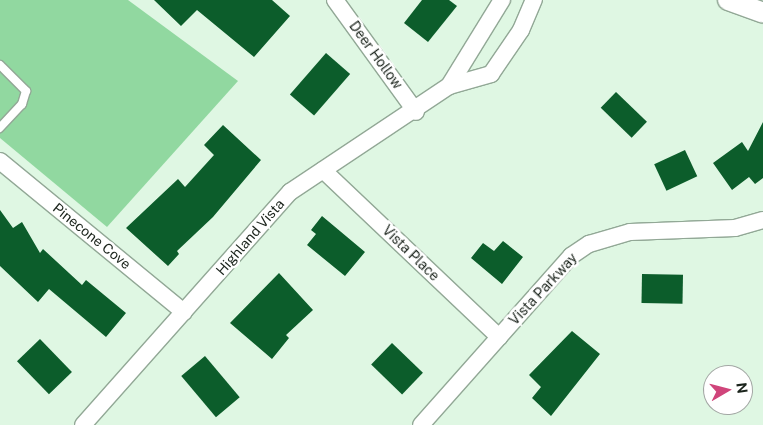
<!DOCTYPE html>
<html>
<head>
<meta charset="utf-8">
<style>
  body { margin:0 }
  #map { position:relative; width:763px; height:425px; overflow:hidden; background:#dff7e3; font-family:"Public Sans",sans-serif }
  div>[style] { position:absolute }
  .green>* { inset:0; background:#91d8a0 }
  .building>* { inset:0; background:#0c5d2b; transform-origin:0 0 }
  .roads { filter:drop-shadow(1px 0 #92a896) drop-shadow(-1px 0 #92a896) drop-shadow(0 1px #92a896) drop-shadow(0 -1px #92a896) }
  .service>* { height:8px; margin:-4px; padding:0 4px; transform-origin:4px; border-radius:4px; background:#fff }
  .minor>* { height:16px; margin:-8px; padding:0 8px; transform-origin:8px; border-radius:8px; background:#fff }
  .tertiary>* { height:20px; margin:-10px; padding:0 10px; transform-origin:10px; border-radius:10px; background:#fff }
  span { translate:-50% -50%; white-space:nowrap; text-align:center; line-height:1.15; -webkit-text-stroke:5px #fff; paint-order:stroke }
  .street-label { font-size:14px; color:#1a231b }
  .north { position:absolute; left:703px; top:365px; width:50px; height:50px; box-sizing:border-box; background:#fff; border:1px solid #a3a7a4; border-radius:50%; rotate:82deg; font-size:14px; font-weight:700; line-height:20px; text-align:center; color:#1a231b }
  .north::after { content:''; display:block; margin:auto; width:18px; height:22px; background:#d0457b; clip-path:polygon(50% 0,100% 100%,50% 72%,0 100%) }
</style>
</head>
<body>
<div id="map">
  <div class="green">
    <i style="clip-path:polygon(0 0,128px 0,238px 81px,107px 227px,0 138px)"></i>
  </div>
  <div class="building">
    <i style="clip-path:polygon(154px 0,272px 0,290px 16px,254px 57px,197px 10px,181px 26px)"></i>
    <i style="clip-path:polygon(422px 0,449px 0,457px 6px,428px 42px,404px 23px)"></i>
    <i style="left:326px;top:53px;width:32px;height:55px;rotate:41deg"></i>
    <i style="left:616px;top:92px;width:43px;height:22px;rotate:44deg"></i>
    <i style="clip-path:polygon(763px 122px,763px 178px,755px 184px,749px 177px,732px 190px,713px 163px,742px 142px,748px 151px)"></i>
    <i style="clip-path:polygon(223px 125px,261px 160px,213px 217px,177px 251px,179px 254px,168px 266px,126px 228px,178px 179px,185px 187px,214px 155px,204px 145px)"></i>
    <i style="left:685px;top:150px;width:29px;height:34px;rotate:65deg"></i>
    <i style="clip-path:polygon(0 210px,13px 228px,22px 222px,40px 253px,43px 249px,82px 285px,86px 280px,126px 313px,106px 337px,49px 289px,38px 302px,0 266px)"></i>
    <i style="clip-path:polygon(322px 216px,365px 252px,345px 276px,307px 245px,316px 234px,311px 230px)"></i>
    <i style="clip-path:polygon(503px 241px,523px 257px,502px 284px,471px 258px,483px 243px,494px 251px)"></i>
    <i style="clip-path:polygon(279px 273px,313px 310px,286px 335px,289px 338px,272px 359px,230px 323px)"></i>
    <i style="left:642px;top:274px;width:41px;height:29px;rotate:1deg"></i>
    <i style="clip-path:polygon(572px 331px,600px 354px,551px 416px,532px 398px,541px 387px,529px 375px)"></i>
    <i style="left:40px;top:339px;width:46px;height:32px;rotate:46deg"></i>
    <i style="left:392px;top:343px;width:43px;height:30px;rotate:44deg"></i>
    <i style="left:205px;top:356px;width:54px;height:31px;rotate:50deg"></i>
  </div>
  <div class="roads">
    <div class="service">
      <i style="left:0;top:65px;width:37px;rotate:45deg"></i>
      <i style="left:26px;top:91px;width:14px;rotate:107deg"></i>
      <i style="left:22px;top:104px;width:33px;rotate:133deg"></i>
    </div>
    <div class="minor">
      <i style="left:335px;top:0;width:138px;rotate:54.1deg"></i>
      <i style="left:449px;top:86px;width:44px;rotate:-15.9deg"></i>
      <i style="left:491px;top:74px;width:53px;rotate:-55.7deg"></i>
      <i style="left:521px;top:30px;width:33px;rotate:-67deg"></i>
      <i style="left:0;top:161px;width:238px;rotate:39.4deg"></i>
      <i style="left:323px;top:170px;width:243px;rotate:43.5deg"></i>
      <i style="left:83px;top:425px;width:312px;rotate:-48.4deg"></i>
      <i style="left:290px;top:192px;width:191px;rotate:-33.7deg"></i>
      <i style="left:449px;top:86px;width:101px;rotate:-58.4deg"></i>
      <i style="left:421px;top:425px;width:226px;rotate:-48.4deg"></i>
      <i style="left:571px;top:256px;width:22px;rotate:-34deg"></i>
      <i style="left:589px;top:244px;width:43px;rotate:-16.3deg"></i>
      <i style="left:630px;top:232px;width:105px;rotate:-2.2deg"></i>
      <i style="left:735px;top:228px;width:29px;rotate:-16deg"></i>
    </div>
    <div class="tertiary">
      <i style="left:728px;top:0;width:37px;rotate:20deg"></i>
    </div>
  </div>
  <div class="street-label">
    <span style="left:376px;top:55px;rotate:54deg">Deer Hollow</span>
    <span style="left:92px;top:236px;rotate:39deg">Pinecone Cove</span>
    <span style="left:250px;top:237px;rotate:-49deg">Highland Vista</span>
    <span style="left:411px;top:253px;rotate:44deg">Vista Place</span>
    <span style="left:543px;top:289px;rotate:-47deg">Vista Parkway</span>
  </div>
  <div class="north">N</div>
</div>
</body>
</html>
